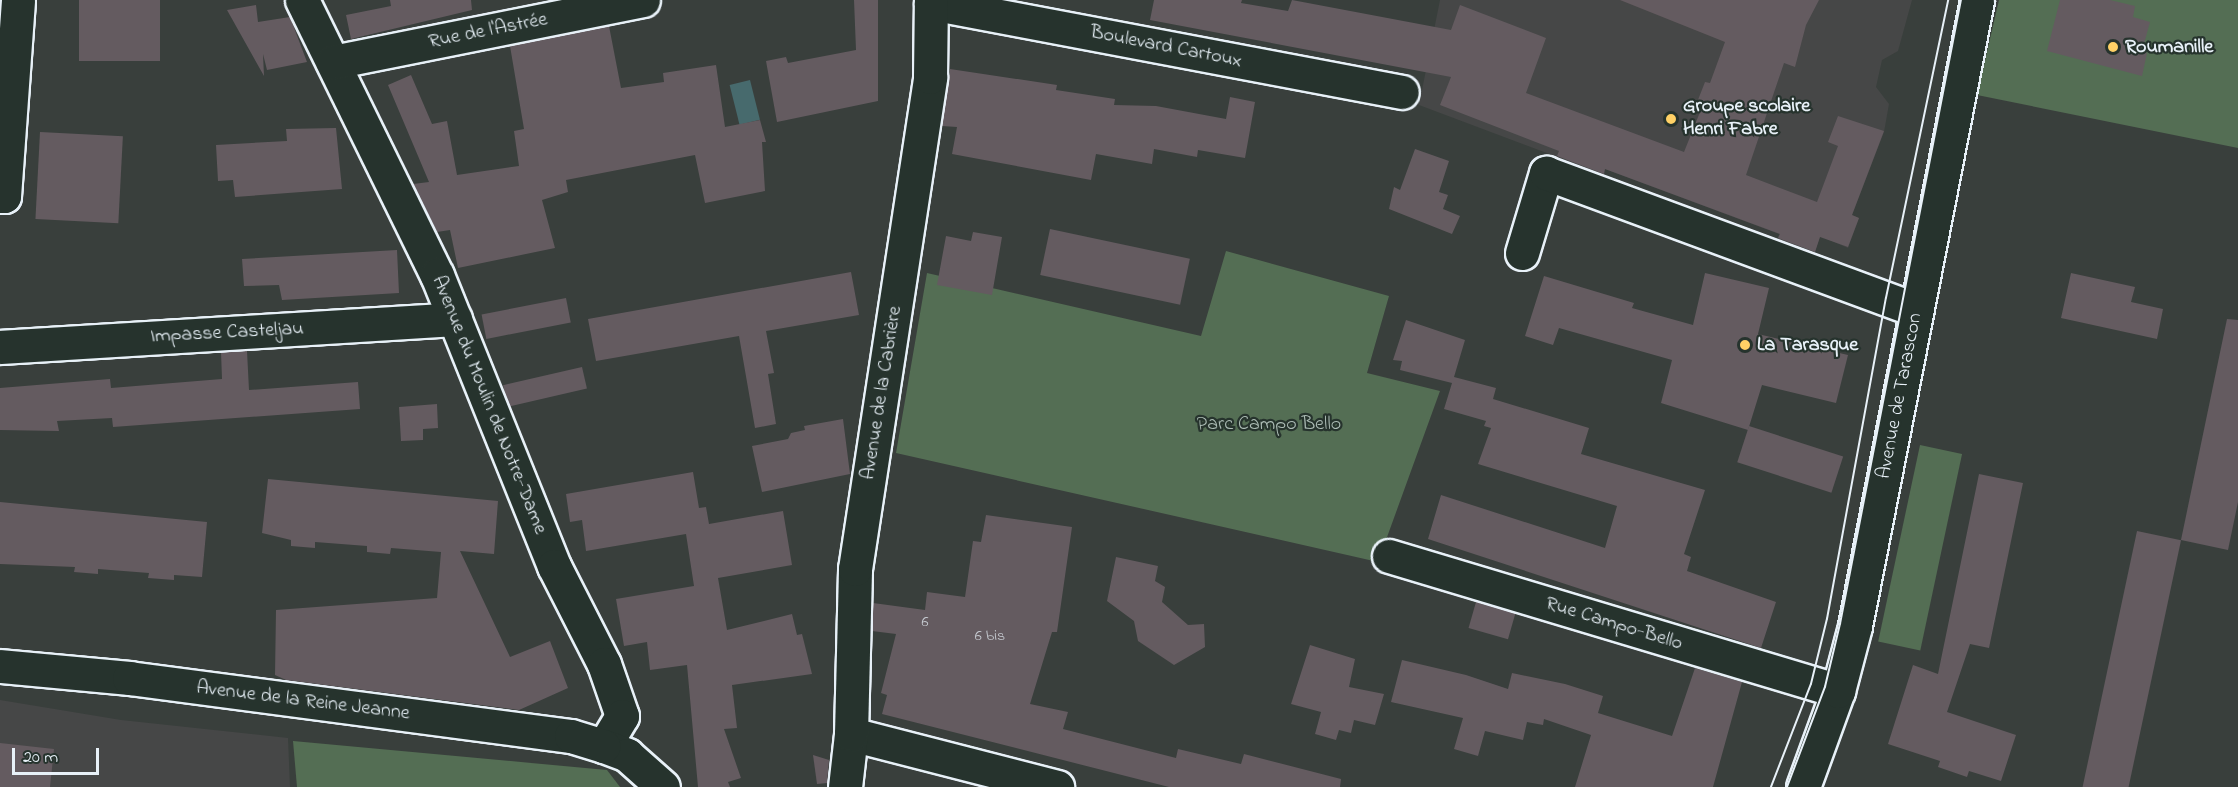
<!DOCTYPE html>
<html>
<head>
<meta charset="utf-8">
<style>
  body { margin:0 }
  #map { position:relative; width:2238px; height:787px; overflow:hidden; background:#393f3c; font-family:"Indie Flower",sans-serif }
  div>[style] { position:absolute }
  .built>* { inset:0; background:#464747 }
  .green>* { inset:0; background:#546e54; transform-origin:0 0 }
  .water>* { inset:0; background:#476a6d; transform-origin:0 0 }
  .building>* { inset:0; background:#645b60; transform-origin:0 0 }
  .roads { filter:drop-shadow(2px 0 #e8f1f8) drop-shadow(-2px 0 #e8f1f8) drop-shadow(0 2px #e8f1f8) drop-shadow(0 -2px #e8f1f8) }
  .minor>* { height:33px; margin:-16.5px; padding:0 16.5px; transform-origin:16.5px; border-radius:16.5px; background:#26332d }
  .tertiary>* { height:33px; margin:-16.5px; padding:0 16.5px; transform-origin:16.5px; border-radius:16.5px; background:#26332d }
  .tram>* { height:1.5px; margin:-0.75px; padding:0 0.75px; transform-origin:0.75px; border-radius:0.75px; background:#e8f1f8 }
  .dots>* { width:16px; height:16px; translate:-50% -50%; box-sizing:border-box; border:3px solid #26332d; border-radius:50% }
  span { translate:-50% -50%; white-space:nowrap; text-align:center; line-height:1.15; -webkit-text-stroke:4.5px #26332d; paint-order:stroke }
  .number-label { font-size:16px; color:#c7ccd2 }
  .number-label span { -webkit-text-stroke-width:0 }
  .street-label { font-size:20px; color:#e8f1f8 }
  .poi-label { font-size:20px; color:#e8f1f8; font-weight:700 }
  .left { translate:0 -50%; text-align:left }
  .park-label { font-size:20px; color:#adbdb6 }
  .scale { position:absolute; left:12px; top:748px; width:87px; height:27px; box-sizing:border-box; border:3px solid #e8f1f8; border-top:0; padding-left:8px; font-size:18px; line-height:21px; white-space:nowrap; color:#e8f1f8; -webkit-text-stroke:4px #26332d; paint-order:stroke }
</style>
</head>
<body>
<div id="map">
  <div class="built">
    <i style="clip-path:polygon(1440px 0,1912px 0,1898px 51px,1882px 60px,1876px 87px,1889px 104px,1884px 132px,1852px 215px,1859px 218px,1848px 248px,1820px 236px,1815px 252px,1778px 239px,1779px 234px,1605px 169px,1603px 174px,1419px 105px)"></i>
    <i style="clip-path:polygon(0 700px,121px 720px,288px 738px,290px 787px,0 787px)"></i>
  </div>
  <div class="green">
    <i style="clip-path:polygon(1999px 0,2238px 0,2238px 148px,1977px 95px)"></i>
    <i style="clip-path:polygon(1226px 251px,1389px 296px,1367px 373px,1440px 391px,1378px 562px,896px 453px,927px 273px,1201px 336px)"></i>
    <i style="left:1920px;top:445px;width:43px;height:201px;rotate:12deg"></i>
    <i style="clip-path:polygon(293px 741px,607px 770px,620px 787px,297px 787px)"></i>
  </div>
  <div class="water">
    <i style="left:750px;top:80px;width:41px;height:21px;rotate:76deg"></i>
  </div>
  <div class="building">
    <i style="left:79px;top:0;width:81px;height:61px"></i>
    <i style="clip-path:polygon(390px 0,471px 0,472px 10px,351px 39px,346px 15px,391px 6px)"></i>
    <i style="clip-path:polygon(854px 0,878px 0,878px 101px,777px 122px,766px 61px,786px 57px,788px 63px,856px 50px)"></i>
    <i style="clip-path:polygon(1154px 0,1242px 0,1241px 3px,1288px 11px,1292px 0,1451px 30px,1460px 5px,1546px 38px,1526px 93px,1684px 152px,1702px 107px,1696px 105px,1705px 82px,1710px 83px,1725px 42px,1620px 0,1819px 0,1806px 25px,1795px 67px,1784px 63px,1746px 175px,1817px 202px,1838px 146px,1828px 142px,1838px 116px,1884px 131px,1852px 215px,1859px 218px,1848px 247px,1820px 237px,1815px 252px,1778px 238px,1780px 234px,1605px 169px,1604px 174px,1557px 156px,1559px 151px,1440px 105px,1451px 77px,1150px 20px)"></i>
    <i style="clip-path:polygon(2060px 0,2110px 0,2135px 6px,2133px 17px,2150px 22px,2142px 51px,2147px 53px,2142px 76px,2047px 51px)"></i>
    <i style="clip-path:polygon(256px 5px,258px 22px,290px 17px,307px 62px,267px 70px,263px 54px,264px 76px,227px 10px)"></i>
    <i style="clip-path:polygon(609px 26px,621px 88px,664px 82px,663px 73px,716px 65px,725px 127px,760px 120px,766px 142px,762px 142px,765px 191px,705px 203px,695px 155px,566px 180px,568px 192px,542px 200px,555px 248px,458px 268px,450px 230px,437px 232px,413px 184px,429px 182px,388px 85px,411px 75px,432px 124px,447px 121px,457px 175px,519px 166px,514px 131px,524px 129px,510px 46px)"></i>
    <i style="clip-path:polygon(950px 69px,1057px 85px,1056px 90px,1115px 99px,1114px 105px,1156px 106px,1226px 119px,1230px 97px,1255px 102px,1245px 158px,1198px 150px,1197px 157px,1154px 149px,1152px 164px,1096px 154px,1091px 180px,952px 154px,957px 127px,942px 126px)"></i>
    <i style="clip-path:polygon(336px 128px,342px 189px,235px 197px,233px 180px,218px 181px,216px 145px,287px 141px,286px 129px)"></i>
    <i style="left:40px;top:132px;width:83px;height:87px;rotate:3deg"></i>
    <i style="clip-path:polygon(1415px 149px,1449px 161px,1439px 192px,1448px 195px,1443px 209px,1460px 216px,1452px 234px,1389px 209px,1394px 187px,1400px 190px)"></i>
    <i style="left:1050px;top:229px;width:143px;height:47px;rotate:12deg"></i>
    <i style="clip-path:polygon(973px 232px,1002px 237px,992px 295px,937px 285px,946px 236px,971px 241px)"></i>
    <i style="clip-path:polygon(397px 250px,399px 293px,282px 300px,279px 285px,244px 286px,242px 259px)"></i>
    <i style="clip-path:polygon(851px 272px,859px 315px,766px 331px,774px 373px,768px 374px,776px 424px,755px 428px,739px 336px,596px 361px,588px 319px)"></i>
    <i style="clip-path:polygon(1705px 273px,1769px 288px,1758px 334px,1848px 355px,1836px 403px,1762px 385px,1748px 430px,1661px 403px,1672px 360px,1559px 328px,1553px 345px,1525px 336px,1544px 276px,1634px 303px,1632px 308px,1693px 325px)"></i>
    <i style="clip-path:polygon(2071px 273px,2135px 287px,2131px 302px,2163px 309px,2157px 339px,2061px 318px)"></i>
    <i style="left:566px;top:298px;width:25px;height:86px;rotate:79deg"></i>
    <i style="clip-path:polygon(2227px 319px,2238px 320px,2238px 502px,2228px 550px,2181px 540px)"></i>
    <i style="clip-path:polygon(1406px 320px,1465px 340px,1454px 377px,1496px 388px,1493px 399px,1589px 428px,1581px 454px,1705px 490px,1684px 554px,1691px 557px,1687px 571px,1776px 602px,1761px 648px,1428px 539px,1441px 495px,1605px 548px,1617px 506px,1478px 464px,1491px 428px,1484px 426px,1486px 421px,1444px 409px,1452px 383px,1400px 370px,1402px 361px,1393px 360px)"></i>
    <i style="clip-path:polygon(247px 351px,249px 390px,358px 382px,360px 409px,113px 427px,112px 418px,57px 421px,59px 431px,0 430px,0 388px,110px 379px,111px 388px,222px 379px,221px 352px)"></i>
    <i style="left:582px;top:367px;width:22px;height:81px;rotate:77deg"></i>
    <i style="clip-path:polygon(437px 404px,438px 428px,423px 429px,423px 440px,401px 441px,399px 407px)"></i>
    <i style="clip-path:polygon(843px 419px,850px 474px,762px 492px,752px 446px,788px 439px,791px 433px,805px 430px,804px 426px)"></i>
    <i style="left:1749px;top:426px;width:99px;height:38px;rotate:18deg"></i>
    <i style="clip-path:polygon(693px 472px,699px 508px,706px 507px,709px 524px,783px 511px,792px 565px,718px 578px,727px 630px,792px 614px,797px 635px,802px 634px,812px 674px,732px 685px,737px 728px,724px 729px,741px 778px,728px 782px,730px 787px,698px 787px,687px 665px,650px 670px,647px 642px,624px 646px,616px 599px,694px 586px,686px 534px,586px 551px,582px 520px,570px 522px,566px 494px)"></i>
    <i style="clip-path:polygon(1979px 474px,2023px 483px,1989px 648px,1970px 644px,1947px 712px,2016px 735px,2001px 781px,1969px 771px,1967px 777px,1938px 767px,1940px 761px,1888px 744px,1913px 665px,1938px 674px)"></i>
    <i style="clip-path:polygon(268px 479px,498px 501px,494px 554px,460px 551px,510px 657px,550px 641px,568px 688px,519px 710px,286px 680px,275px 675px,276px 610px,437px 598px,441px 552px,391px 548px,390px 554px,367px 552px,367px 546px,315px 542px,315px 548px,291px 546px,291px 540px,262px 533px)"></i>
    <i style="clip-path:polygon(0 502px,207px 522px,202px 577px,174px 575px,174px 580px,148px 578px,149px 573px,98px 569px,98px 574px,74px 572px,75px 567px,0 564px)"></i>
    <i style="clip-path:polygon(986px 515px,1072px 527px,1057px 632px,1052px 632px,1030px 704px,1068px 712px,1063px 729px,1176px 758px,1178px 749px,1241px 764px,1244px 754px,1341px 779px,1340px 787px,1169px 787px,882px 714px,887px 695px,881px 693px,896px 634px,872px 631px,873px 603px,925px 610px,927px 592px,965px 597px,973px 541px,981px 542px)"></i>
    <i style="left:2137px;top:531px;width:45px;height:262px;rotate:12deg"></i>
    <i style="clip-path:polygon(1116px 557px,1158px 566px,1155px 581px,1165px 587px,1162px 602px,1188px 625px,1204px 624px,1205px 647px,1174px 665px,1138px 641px,1134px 621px,1107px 601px)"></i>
    <i style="left:1476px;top:602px;width:41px;height:27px;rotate:16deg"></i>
    <i style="clip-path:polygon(1310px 645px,1355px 659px,1349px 687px,1384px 694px,1375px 725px,1354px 720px,1351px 733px,1339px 730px,1336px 740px,1315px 734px,1321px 712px,1291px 704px)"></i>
    <i style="clip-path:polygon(1402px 660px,1466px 675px,1508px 689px,1512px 673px,1565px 684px,1603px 696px,1598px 713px,1672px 736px,1695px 668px,1742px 682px,1713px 787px,1575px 787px,1591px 735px,1544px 719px,1543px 725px,1527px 722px,1523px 740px,1485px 731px,1478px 756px,1454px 749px,1463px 718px,1391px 702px)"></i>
    <i style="clip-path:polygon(0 743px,54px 749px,50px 787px,0 787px)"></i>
    <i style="clip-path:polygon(813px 755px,829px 760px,827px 783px,817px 784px)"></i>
  </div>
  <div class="roads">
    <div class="minor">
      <i style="left:302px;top:0;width:306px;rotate:63.9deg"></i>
      <i style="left:437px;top:275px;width:314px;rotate:68.1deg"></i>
      <i style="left:554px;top:566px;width:110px;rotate:63deg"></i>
      <i style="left:604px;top:664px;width:55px;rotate:70.9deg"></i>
      <i style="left:622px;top:716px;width:35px;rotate:121deg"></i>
      <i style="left:604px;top:746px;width:25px;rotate:21deg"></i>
      <i style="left:627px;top:755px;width:48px;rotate:41.6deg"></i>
      <i style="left:931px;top:3px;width:479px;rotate:10.7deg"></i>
      <i style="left:333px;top:62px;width:316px;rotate:-11.3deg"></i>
      <i style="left:0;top:196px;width:4px"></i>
      <i style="left:4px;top:196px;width:196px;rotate:-85.9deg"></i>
      <i style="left:1522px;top:253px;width:84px;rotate:-73.3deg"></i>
      <i style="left:1546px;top:173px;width:395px;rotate:20.3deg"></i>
      <i style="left:0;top:347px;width:456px;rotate:-3.5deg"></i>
      <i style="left:1389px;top:556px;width:469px;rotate:16.7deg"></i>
      <i style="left:0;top:666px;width:130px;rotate:5.3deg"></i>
      <i style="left:129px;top:678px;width:446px;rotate:7.5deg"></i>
      <i style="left:571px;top:736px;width:34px;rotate:17deg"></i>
      <i style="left:851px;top:734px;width:213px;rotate:14.4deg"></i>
      <i style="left:845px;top:787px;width:53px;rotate:-83.5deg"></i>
      <i style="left:851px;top:734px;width:165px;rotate:-88.6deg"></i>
      <i style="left:855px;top:569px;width:498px;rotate:-81.3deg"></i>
      <i style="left:930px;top:77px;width:77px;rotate:-89.3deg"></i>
    </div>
    <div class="tertiary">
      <i style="left:1803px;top:787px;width:102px;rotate:-70deg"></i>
      <i style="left:1838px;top:691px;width:67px;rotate:-75.3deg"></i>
      <i style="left:1855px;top:626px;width:638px;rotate:-78.97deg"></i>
    </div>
  </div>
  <div class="tram">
    <i style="left:1771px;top:787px;width:110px;rotate:-68.8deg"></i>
    <i style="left:1811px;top:684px;width:67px;rotate:-76.2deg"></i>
    <i style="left:1827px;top:619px;width:326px;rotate:-79.6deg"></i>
    <i style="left:1886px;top:298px;width:304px;rotate:-78.2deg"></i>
    <i style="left:1787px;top:787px;width:107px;rotate:-69.2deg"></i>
    <i style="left:1825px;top:687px;width:65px;rotate:-76.6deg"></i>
    <i style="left:1840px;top:624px;width:636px;rotate:-79.03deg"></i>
  </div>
  <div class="dots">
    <i style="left:2113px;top:47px;background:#ffd166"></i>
    <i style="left:1671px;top:119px;background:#ffd166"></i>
    <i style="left:1745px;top:345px;background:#ffd166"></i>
  </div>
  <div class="number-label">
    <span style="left:925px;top:622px">6</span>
    <span style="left:990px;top:636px">6 bis</span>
  </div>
  <div class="street-label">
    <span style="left:488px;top:31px;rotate:-11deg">Rue de l'Astrée</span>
    <span style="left:1166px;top:47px;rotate:11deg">Boulevard Cartoux</span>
    <span style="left:227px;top:333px;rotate:-3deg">Impasse Casteljau</span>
    <span style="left:882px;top:393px;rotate:-81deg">Avenue de la Cabrière</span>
    <span style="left:1900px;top:396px;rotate:-79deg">Avenue de Tarascon</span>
    <span style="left:489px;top:405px;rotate:68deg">Avenue du Moulin de Notre-Dame</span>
    <span style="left:1614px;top:624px;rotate:17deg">Rue Campo-Bello</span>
    <span style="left:303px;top:701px;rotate:7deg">Avenue de la Reine Jeanne</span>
  </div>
  <div class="poi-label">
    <span class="left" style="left:2125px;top:47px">Roumanille</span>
    <span class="left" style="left:1683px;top:118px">Groupe scolaire<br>Henri Fabre</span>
    <span class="left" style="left:1757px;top:345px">La Tarasque</span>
  </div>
  <div class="park-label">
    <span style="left:1269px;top:424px">Parc Campo Bello</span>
  </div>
  <div class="scale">20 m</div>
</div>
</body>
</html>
